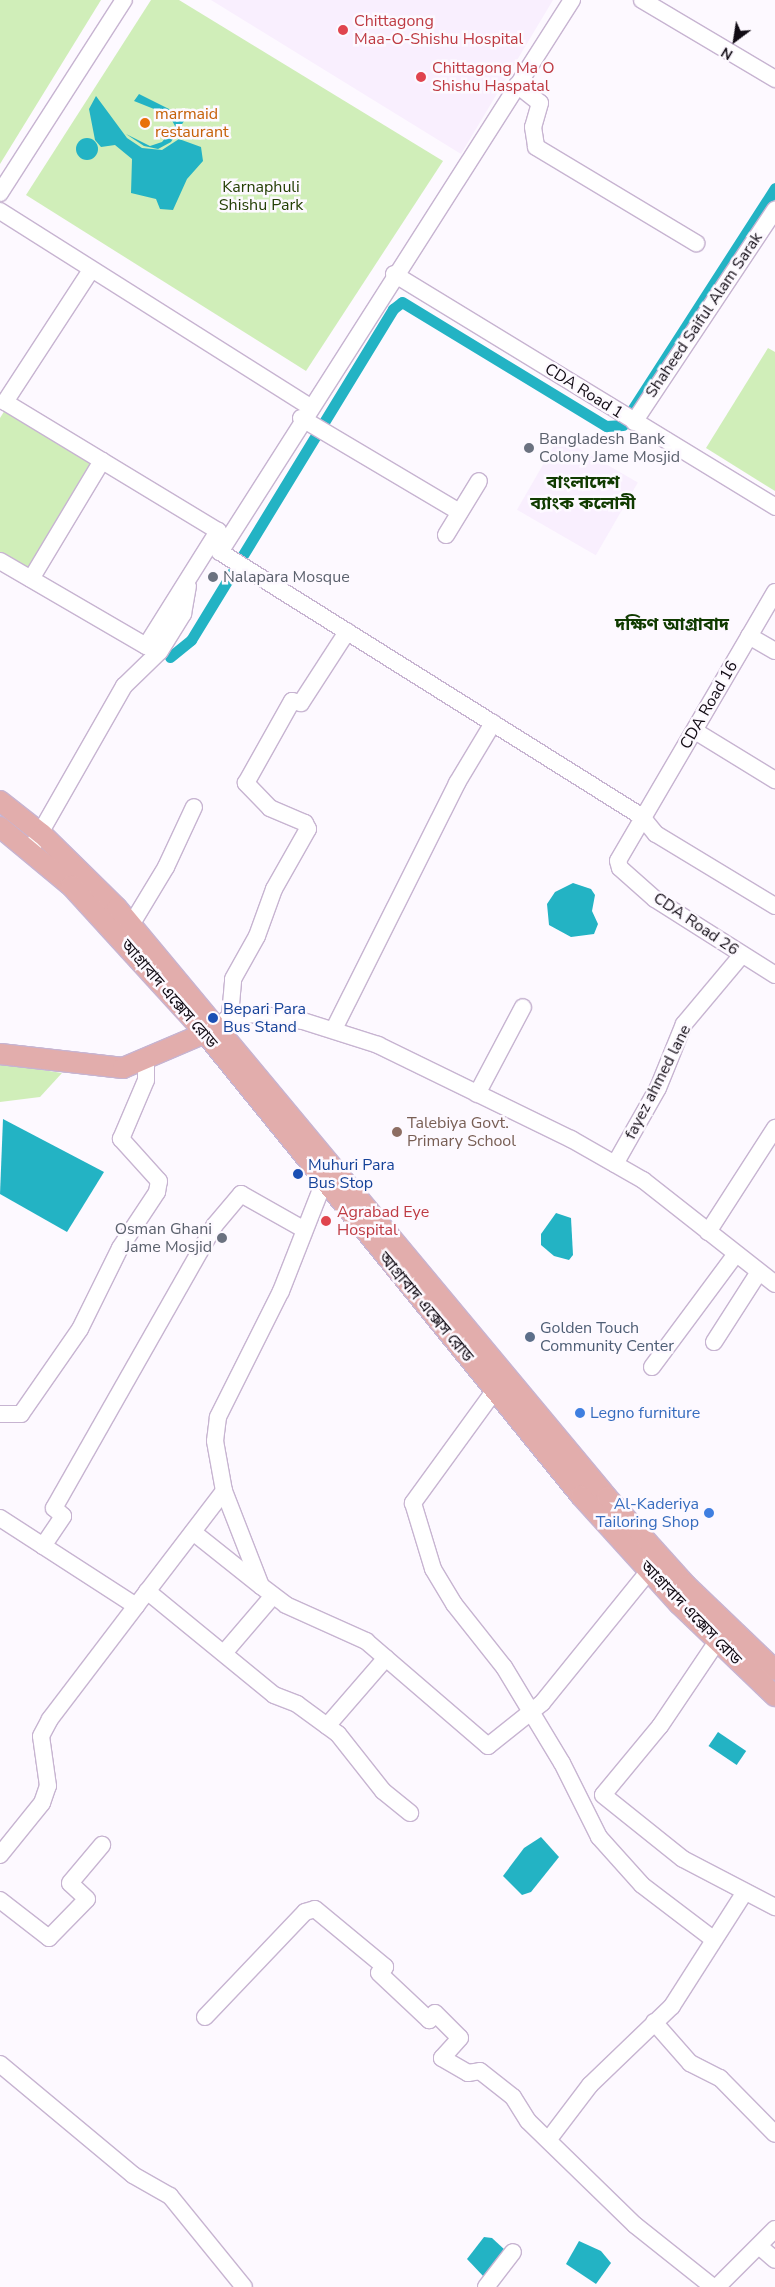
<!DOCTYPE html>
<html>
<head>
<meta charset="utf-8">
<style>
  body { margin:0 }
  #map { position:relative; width:775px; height:2287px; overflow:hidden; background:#fdf9ff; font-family:"Nunito Sans","Noto Sans Bengali",sans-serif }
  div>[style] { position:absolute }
  .built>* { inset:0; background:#f9effe; transform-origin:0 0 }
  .green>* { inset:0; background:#d0eeb9 }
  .water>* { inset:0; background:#23b3c4; transform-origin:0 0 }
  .round { border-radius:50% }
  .canal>* { height:11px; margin:-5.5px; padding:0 5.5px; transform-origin:5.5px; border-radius:5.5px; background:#23b3c4 }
  .roads { filter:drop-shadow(1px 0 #c7b4d1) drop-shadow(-1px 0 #c7b4d1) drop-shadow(0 1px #c7b4d1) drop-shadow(0 -1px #c7b4d1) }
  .minor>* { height:16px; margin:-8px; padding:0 8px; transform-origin:8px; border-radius:8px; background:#fff }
  .major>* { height:20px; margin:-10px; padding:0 10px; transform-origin:10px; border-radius:10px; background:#e2adac }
  .dots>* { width:14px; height:14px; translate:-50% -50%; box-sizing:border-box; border:2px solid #fdf9ff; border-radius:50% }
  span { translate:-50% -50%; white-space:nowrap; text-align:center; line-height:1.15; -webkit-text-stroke:5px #fdf9ff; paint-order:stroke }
  .health-label { font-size:16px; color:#be3a42 }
  .left { translate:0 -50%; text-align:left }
  .food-label { font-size:16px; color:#c56008 }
  .park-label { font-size:16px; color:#243f05 }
  .street-label { font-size:16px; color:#110b14 }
  .worship-label { font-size:16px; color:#5b616d }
  .right { translate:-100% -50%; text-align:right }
  .transit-label { font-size:16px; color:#164399 }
  .education-label { font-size:16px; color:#785e54 }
  .service-label { font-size:16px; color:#4e5e75 }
  .shop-label { font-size:16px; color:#366cbe }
  .neighbourhood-label { font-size:18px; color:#103b00; font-weight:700 }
  .north { position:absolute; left:710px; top:15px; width:50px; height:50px; -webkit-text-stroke:4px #fdf9ff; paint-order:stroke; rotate:211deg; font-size:14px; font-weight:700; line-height:20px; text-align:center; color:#110b14 }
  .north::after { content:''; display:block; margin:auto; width:18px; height:22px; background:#110b14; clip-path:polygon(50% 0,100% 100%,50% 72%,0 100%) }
</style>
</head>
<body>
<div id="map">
  <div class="built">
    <i style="clip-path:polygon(211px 0,553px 0,461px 154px)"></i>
    <i style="left:559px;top:437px;width:91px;height:84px;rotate:30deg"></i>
  </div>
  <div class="green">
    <i style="clip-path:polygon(0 0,101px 0,0 164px)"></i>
    <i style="clip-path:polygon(151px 0,179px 0,443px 161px,306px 371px,26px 195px)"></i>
    <i style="clip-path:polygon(768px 348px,775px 352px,775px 491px,706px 448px)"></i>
    <i style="clip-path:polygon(5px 410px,92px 461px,22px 578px,0 565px,0 418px)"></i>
    <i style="clip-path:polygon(0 1064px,4px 1064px,62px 1073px,40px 1097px,0 1102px)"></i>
  </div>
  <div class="water">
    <i style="clip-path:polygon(139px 94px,179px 114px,184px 121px,171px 142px,158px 149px,144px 146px,126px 134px,150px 146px,162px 142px,175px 126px,169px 115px,134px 101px)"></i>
    <i style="clip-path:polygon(96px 96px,127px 138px,142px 148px,162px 150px,179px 139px,201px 147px,203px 161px,187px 179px,173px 210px,160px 209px,156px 199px,131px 193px,132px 159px,115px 145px,101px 147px,95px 140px,89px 109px)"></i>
    <i class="round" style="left:76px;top:138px;width:22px;height:22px"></i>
    <i style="clip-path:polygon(573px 883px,591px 889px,595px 895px,592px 911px,598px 924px,594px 934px,571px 937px,549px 925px,547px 904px,555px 892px)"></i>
    <i style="clip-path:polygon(3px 1119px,104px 1172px,67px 1232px,0 1194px)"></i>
    <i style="clip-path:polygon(556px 1213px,571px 1218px,573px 1255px,569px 1260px,554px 1256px,541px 1245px,541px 1234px)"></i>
    <i style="left:718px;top:1732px;width:34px;height:17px;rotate:34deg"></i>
    <i style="clip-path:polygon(541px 1837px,559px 1857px,531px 1892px,522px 1895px,503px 1876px,524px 1848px)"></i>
    <i style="clip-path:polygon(484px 2237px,492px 2238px,505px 2250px,484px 2277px,467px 2259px)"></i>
    <i style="clip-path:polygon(579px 2241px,601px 2251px,611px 2263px,596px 2284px,566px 2264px)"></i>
  </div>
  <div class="canal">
    <i style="left:632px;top:410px;width:264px;rotate:-57.2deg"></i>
    <i style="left:170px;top:657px;width:27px;rotate:-39deg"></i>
    <i style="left:191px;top:640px;width:388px;rotate:-58.6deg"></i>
    <i style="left:393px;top:309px;width:11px;rotate:-38deg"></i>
    <i style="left:402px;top:302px;width:239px;rotate:31.3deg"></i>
    <i style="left:606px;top:426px;width:17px;rotate:-3deg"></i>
  </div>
  <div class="roads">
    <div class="minor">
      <i style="left:572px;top:0;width:655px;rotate:122.52deg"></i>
      <i style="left:220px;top:552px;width:498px;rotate:32.1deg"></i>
      <i style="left:642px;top:817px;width:22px;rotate:51deg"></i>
      <i style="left:656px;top:834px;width:139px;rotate:31.2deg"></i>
      <i style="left:642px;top:0;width:155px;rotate:30.7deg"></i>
      <i style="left:517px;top:85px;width:29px;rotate:38deg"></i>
      <i style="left:540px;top:103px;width:25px;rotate:106deg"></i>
      <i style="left:533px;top:127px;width:20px;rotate:81deg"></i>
      <i style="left:536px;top:147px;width:187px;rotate:31deg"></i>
      <i style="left:0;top:193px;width:229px;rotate:-57.3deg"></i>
      <i style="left:0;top:211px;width:365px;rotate:32.3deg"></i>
      <i style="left:394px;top:274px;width:447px;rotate:31.4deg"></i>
      <i style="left:301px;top:418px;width:184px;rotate:30.7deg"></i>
      <i style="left:634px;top:422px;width:255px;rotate:-56.4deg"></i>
      <i style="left:446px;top:535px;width:63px;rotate:-58.6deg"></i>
      <i style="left:0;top:561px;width:169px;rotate:30.2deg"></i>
      <i style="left:146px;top:646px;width:136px;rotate:-57.9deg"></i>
      <i style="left:218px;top:531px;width:249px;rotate:-148.8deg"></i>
      <i style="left:5px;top:402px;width:158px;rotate:-56.9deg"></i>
      <i style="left:31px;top:579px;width:138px;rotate:-59deg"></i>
      <i style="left:775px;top:592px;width:311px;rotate:120.3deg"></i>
      <i style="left:618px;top:861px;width:7px;rotate:74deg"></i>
      <i style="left:620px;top:868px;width:47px;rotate:41.5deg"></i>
      <i style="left:655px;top:899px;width:142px;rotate:32.3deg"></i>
      <i style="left:749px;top:636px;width:30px;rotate:30deg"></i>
      <i style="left:695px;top:731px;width:94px;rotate:31.5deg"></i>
      <i style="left:31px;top:849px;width:188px;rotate:-60.3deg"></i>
      <i style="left:124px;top:686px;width:50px;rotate:-44.2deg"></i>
      <i style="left:160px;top:651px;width:44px;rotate:-58.1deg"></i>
      <i style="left:183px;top:614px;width:28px;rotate:-80deg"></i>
      <i style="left:131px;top:925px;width:68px;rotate:-58.9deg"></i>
      <i style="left:166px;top:867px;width:66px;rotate:-65deg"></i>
      <i style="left:230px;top:1016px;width:37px;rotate:-85deg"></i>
      <i style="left:233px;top:979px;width:49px;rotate:-60.8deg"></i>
      <i style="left:257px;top:936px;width:50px;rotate:-70.1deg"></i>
      <i style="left:274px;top:889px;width:69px;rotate:-60.5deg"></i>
      <i style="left:308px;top:829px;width:7px;rotate:-117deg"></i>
      <i style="left:305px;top:823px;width:38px;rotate:-157deg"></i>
      <i style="left:270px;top:808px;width:35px;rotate:-134deg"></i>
      <i style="left:246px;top:783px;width:94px;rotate:-60.7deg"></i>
      <i style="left:292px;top:701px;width:9px;rotate:13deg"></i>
      <i style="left:301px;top:703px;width:85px;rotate:-57.1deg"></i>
      <i style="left:219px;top:1026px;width:15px;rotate:-42deg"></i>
      <i style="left:230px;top:1016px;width:27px;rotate:-4deg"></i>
      <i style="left:257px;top:1014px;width:47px;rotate:8.7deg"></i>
      <i style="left:303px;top:1021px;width:79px;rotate:17.7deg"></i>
      <i style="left:378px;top:1045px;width:215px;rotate:26deg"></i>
      <i style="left:571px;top:1139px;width:83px;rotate:29.7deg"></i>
      <i style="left:643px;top:1180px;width:168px;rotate:38.2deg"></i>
      <i style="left:334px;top:1029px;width:275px;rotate:-63.4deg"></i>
      <i style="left:457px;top:783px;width:70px;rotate:-59deg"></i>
      <i style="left:477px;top:1094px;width:98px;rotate:-62.1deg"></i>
      <i style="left:615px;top:1164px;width:87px;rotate:-60.5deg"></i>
      <i style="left:658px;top:1088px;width:69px;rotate:-67.9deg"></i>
      <i style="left:684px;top:1024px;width:90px;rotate:-50deg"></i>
      <i style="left:323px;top:1184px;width:115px;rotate:111.4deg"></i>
      <i style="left:281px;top:1291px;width:141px;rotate:116.6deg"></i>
      <i style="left:218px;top:1417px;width:24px;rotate:97deg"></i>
      <i style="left:215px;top:1441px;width:51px;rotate:79.8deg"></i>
      <i style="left:224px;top:1491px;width:102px;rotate:68.7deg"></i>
      <i style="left:261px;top:1586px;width:31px;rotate:37deg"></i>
      <i style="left:286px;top:1605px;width:88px;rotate:24.2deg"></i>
      <i style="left:366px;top:1641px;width:161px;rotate:40.7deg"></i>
      <i style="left:488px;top:1746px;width:69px;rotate:-38.5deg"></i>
      <i style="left:542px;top:1703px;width:170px;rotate:-51deg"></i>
      <i style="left:708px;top:1232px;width:124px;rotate:-57.2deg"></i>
      <i style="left:714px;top:1342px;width:83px;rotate:-57.3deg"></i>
      <i style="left:652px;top:1367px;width:141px;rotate:-53.4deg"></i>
      <i style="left:495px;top:1390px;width:140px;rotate:126deg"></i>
      <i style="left:413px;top:1503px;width:69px;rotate:73.1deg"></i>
      <i style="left:433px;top:1569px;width:41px;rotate:59deg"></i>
      <i style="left:454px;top:1604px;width:80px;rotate:51.6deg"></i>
      <i style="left:504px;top:1667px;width:112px;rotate:58.9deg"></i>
      <i style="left:562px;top:1763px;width:83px;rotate:63.4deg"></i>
      <i style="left:599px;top:1837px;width:64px;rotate:48.1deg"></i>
      <i style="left:642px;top:1885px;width:89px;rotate:37.3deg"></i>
      <i style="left:0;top:1414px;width:21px"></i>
      <i style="left:21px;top:1414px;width:103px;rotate:-55.2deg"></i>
      <i style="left:80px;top:1329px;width:90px;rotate:-63.7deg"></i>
      <i style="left:120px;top:1248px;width:67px;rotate:-56.5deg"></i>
      <i style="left:157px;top:1192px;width:11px;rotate:-80deg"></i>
      <i style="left:159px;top:1181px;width:57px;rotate:-132.1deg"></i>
      <i style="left:121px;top:1139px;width:64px;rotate:-67deg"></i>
      <i style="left:146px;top:1080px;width:19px;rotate:-90deg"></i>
      <i style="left:0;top:1518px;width:162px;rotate:32.9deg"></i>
      <i style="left:136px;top:1606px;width:145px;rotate:-52.6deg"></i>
      <i style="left:193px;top:1532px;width:87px;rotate:38.5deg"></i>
      <i style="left:43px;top:1546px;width:36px;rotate:-56deg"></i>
      <i style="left:63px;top:1516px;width:12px;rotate:-138deg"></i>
      <i style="left:54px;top:1508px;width:324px;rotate:-60.4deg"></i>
      <i style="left:214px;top:1226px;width:42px;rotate:-49.8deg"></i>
      <i style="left:241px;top:1194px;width:71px;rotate:29.4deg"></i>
      <i style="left:147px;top:1591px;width:164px;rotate:39.3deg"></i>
      <i style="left:274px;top:1695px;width:25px;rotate:21deg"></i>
      <i style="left:297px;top:1704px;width:51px;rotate:36.2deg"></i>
      <i style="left:338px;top:1734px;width:73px;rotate:51.7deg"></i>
      <i style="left:383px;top:1791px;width:35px;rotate:39deg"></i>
      <i style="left:716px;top:1643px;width:100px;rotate:124deg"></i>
      <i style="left:660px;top:1726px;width:89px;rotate:129.6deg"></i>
      <i style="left:603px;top:1795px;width:102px;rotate:38.7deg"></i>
      <i style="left:683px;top:1859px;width:104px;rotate:27.6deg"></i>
      <i style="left:224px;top:1653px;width:74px;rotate:-49.4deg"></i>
      <i style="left:327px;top:1726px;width:90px;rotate:-49.1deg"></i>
      <i style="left:0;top:1855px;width:67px;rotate:-51.1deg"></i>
      <i style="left:42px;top:1803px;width:18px;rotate:-71deg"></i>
      <i style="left:48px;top:1786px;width:50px;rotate:-98deg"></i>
      <i style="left:41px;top:1736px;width:19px;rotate:-62deg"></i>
      <i style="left:50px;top:1719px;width:142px;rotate:-52.7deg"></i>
      <i style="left:0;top:1900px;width:62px;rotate:37.8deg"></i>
      <i style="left:49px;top:1938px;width:54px;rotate:-45.7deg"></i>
      <i style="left:87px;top:1899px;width:23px;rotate:-137deg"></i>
      <i style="left:70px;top:1883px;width:50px;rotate:-49.9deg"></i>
      <i style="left:205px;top:2017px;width:145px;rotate:-46.4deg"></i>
      <i style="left:305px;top:1912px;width:10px;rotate:-17deg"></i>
      <i style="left:315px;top:1909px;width:91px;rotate:39.6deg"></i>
      <i style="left:385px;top:1967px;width:8px;rotate:135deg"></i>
      <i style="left:379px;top:1973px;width:69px;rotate:43.2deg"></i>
      <i style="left:429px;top:2020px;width:9px;rotate:-49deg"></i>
      <i style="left:435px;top:2013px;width:35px;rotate:45deg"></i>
      <i style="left:460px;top:2038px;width:27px;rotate:132deg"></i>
      <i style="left:442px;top:2058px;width:30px;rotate:30deg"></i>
      <i style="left:468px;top:2073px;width:12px;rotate:-9deg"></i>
      <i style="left:480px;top:2071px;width:42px;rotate:38.2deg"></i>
      <i style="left:513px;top:2097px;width:28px;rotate:58deg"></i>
      <i style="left:528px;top:2121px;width:149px;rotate:44.2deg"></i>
      <i style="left:635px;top:2225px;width:100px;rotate:38.5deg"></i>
      <i style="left:654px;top:2022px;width:55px;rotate:48.7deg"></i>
      <i style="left:690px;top:2063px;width:34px;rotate:27deg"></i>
      <i style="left:720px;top:2078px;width:78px;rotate:45.5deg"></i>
      <i style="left:0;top:2064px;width:173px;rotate:39.8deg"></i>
      <i style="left:133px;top:2175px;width:43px;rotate:29.6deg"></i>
      <i style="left:170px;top:2196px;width:117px;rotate:50.9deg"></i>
      <i style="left:549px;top:2139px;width:68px;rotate:-52.8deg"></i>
      <i style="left:590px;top:2085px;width:114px;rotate:-43.9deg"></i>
      <i style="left:672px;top:2006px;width:135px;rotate:-57.4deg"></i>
      <i style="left:759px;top:2246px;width:21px;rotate:41deg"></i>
      <i style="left:486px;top:2287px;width:44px;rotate:-52.4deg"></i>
      <i style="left:717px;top:2287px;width:82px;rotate:-45deg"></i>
    </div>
    <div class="major">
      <i style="left:0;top:801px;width:53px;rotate:38.2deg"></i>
      <i style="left:42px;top:834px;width:105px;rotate:44.6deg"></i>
      <i style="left:117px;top:908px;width:766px;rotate:50.24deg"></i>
      <i style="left:607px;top:1497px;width:118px;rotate:48.1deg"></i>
      <i style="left:686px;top:1585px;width:123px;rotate:43.7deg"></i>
      <i style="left:0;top:827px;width:92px;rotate:39.7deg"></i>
      <i style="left:71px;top:886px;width:199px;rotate:47.6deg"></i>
      <i style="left:205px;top:1033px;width:596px;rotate:50.92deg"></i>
      <i style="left:581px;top:1496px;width:146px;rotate:47.8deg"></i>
      <i style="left:679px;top:1604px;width:133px;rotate:43.8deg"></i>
      <i style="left:0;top:1054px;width:124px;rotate:6.5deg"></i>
      <i style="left:123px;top:1068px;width:89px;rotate:-23.1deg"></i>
    </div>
  </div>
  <div class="dots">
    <i style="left:343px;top:30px;background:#e0444e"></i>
    <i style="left:421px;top:77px;background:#e0444e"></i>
    <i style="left:145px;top:123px;background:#e8710a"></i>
    <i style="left:529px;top:448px;background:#6b7280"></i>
    <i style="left:213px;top:577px;background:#6b7280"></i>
    <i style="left:213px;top:1018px;background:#1a4fb4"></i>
    <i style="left:397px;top:1132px;background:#8d6e63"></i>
    <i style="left:298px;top:1174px;background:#1a4fb4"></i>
    <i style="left:326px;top:1221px;background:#e0444e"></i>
    <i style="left:222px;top:1238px;background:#6b7280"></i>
    <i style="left:530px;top:1337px;background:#5c6f8a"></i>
    <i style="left:580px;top:1413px;background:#3f7fe0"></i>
    <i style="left:709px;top:1513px;background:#3f7fe0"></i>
  </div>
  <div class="health-label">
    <span class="left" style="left:354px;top:30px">Chittagong<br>Maa-O-Shishu Hospital</span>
    <span class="left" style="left:432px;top:77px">Chittagong Ma O<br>Shishu Haspatal</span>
    <span class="left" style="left:337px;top:1221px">Agrabad Eye<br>Hospital</span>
  </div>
  <div class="food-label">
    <span class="left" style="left:155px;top:123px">marmaid<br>restaurant</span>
  </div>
  <div class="park-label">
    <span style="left:261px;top:196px">Karnaphuli<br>Shishu Park</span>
  </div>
  <div class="street-label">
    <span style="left:704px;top:315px;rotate:-56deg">Shaheed Saiful Alam Sarak</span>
    <span style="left:584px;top:391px;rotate:32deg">CDA Road 1</span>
    <span style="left:709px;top:705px;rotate:-60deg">CDA Road 16</span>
    <span style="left:696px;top:924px;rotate:34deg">CDA Road 26</span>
    <span style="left:169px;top:994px;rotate:49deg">আগ্রাবাদ এক্সেস রোড</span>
    <span style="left:658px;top:1082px;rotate:-63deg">fayez ahmed lane</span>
    <span style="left:426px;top:1307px;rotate:50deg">আগ্রাবাদ এক্সেস রোড</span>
    <span style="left:691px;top:1613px;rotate:46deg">আগ্রাবাদ এক্সেস রোড</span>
  </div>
  <div class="worship-label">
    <span class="left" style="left:539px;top:448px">Bangladesh Bank<br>Colony Jame Mosjid</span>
    <span class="left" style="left:223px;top:577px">Nalapara Mosque</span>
    <span class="right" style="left:212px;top:1238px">Osman Ghani<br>Jame Mosjid</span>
  </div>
  <div class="transit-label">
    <span class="left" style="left:223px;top:1018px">Bepari Para<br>Bus Stand</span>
    <span class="left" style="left:308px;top:1174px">Muhuri Para<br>Bus Stop</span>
  </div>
  <div class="education-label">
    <span class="left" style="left:407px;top:1132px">Talebiya Govt.<br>Primary School</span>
  </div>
  <div class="service-label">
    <span class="left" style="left:540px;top:1337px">Golden Touch<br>Community Center</span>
  </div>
  <div class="shop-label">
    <span class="left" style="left:590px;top:1413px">Legno furniture</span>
    <span class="right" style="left:699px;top:1513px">Al-Kaderiya<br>Tailoring Shop</span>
  </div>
  <div class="neighbourhood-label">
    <span style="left:583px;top:493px">বাংলাদেশ<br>ব্যাংক কলোনী</span>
    <span style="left:672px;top:624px">দক্ষিণ আগ্রাবাদ</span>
  </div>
  <div class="north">N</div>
</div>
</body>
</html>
